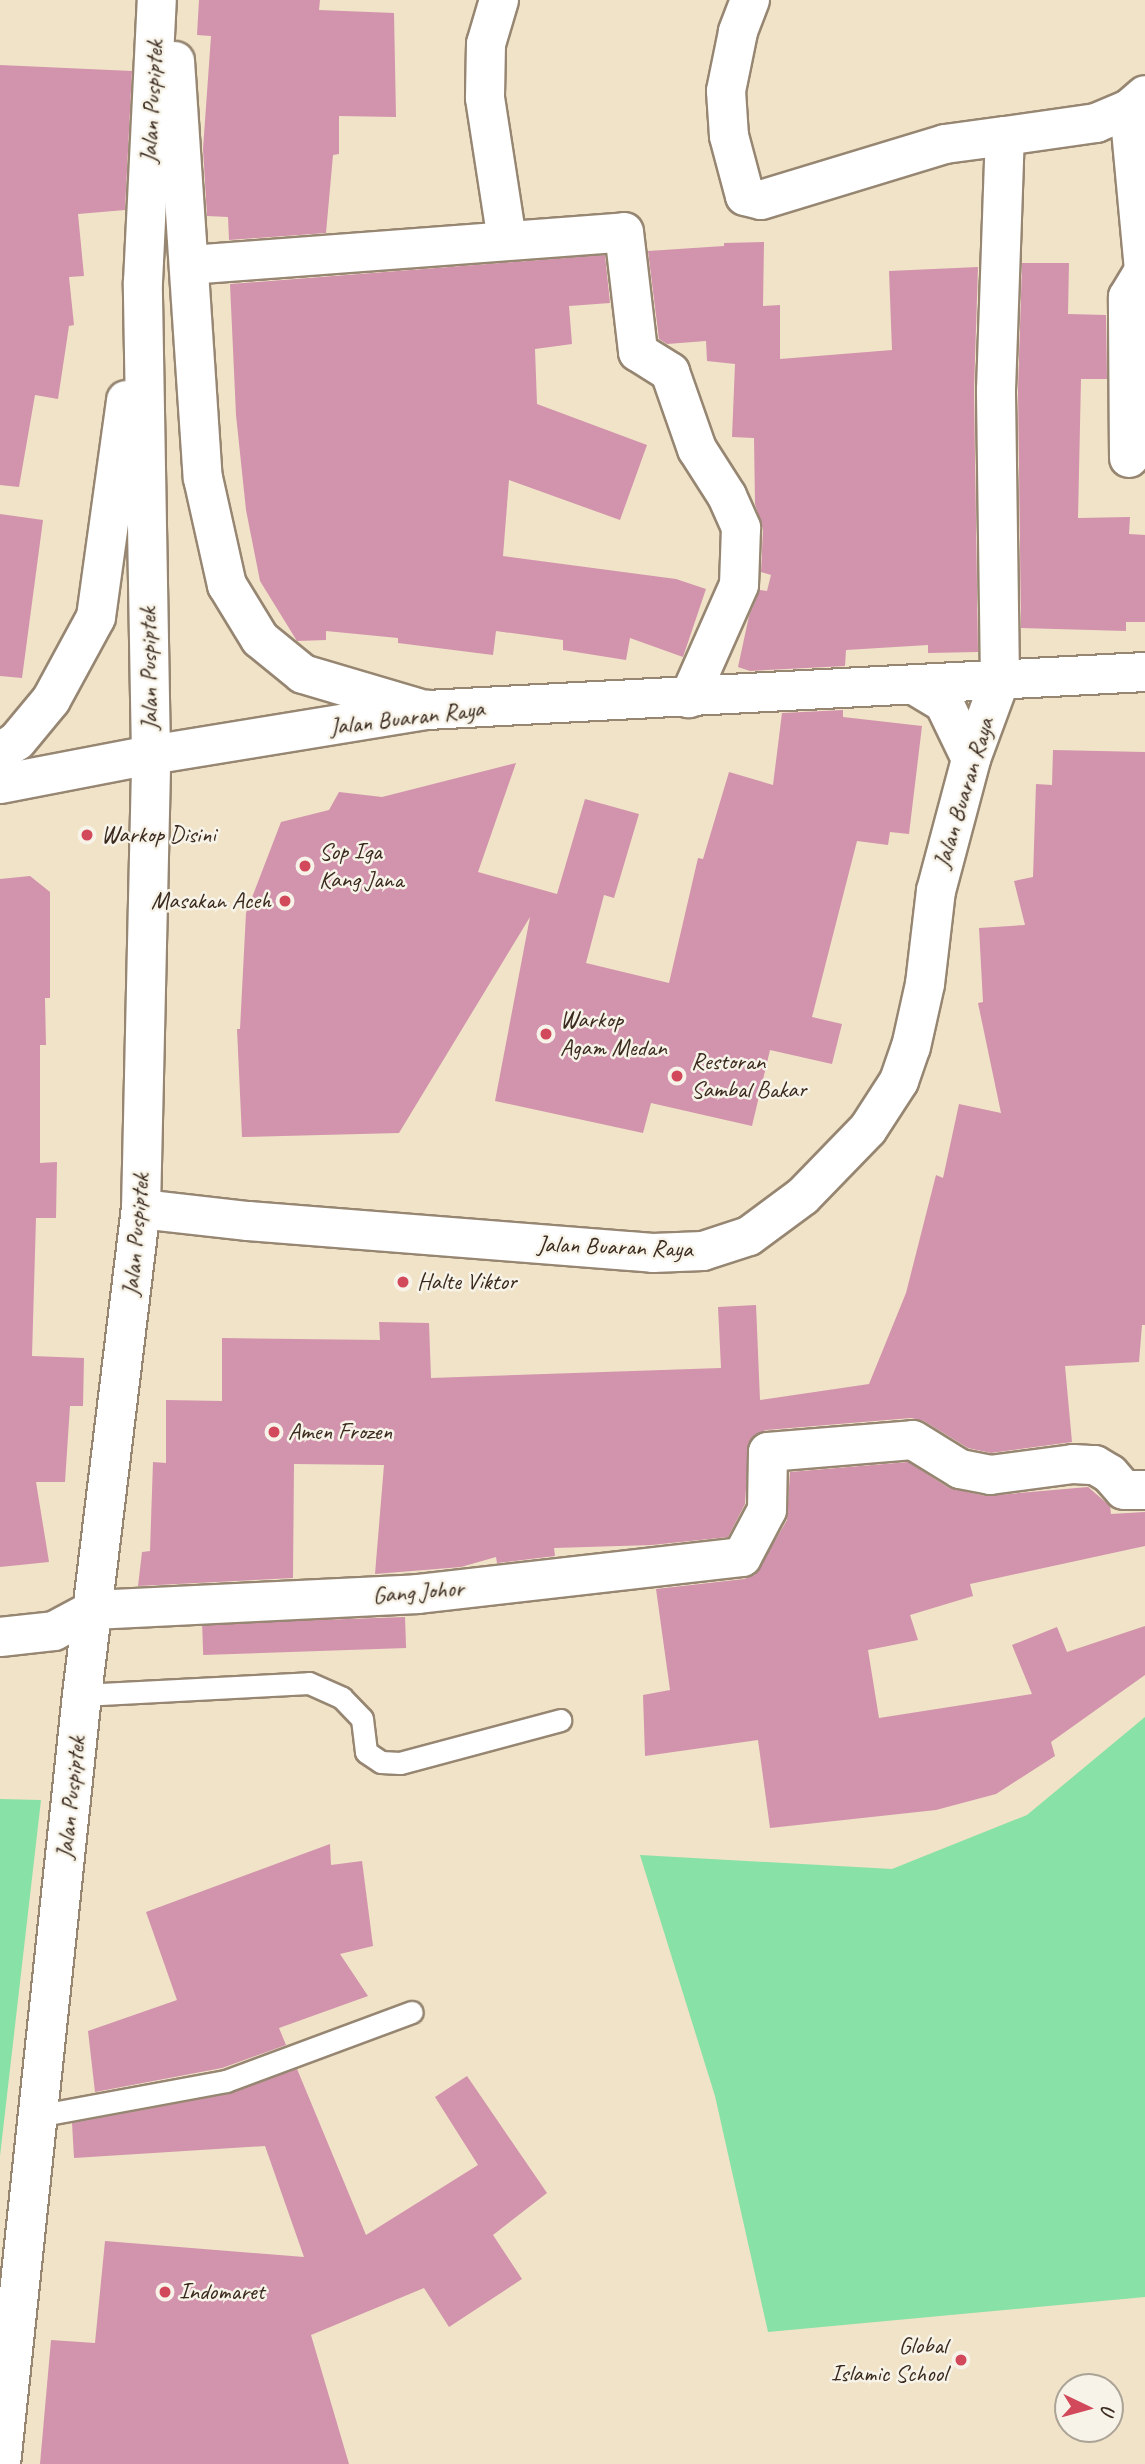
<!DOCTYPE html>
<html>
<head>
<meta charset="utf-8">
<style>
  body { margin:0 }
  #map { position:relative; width:1145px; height:2464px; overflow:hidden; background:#f0e3c7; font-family:Caveat,sans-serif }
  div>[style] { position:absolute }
  .green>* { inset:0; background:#88e1a6 }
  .building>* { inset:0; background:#d293ad; transform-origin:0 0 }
  .roads { filter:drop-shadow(2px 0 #968672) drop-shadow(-2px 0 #968672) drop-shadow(0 2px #968672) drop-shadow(0 -2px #968672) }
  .lane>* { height:21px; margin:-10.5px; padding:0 10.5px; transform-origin:10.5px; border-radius:10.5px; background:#fff }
  .street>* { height:38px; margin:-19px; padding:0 19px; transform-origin:19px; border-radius:19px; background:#fff }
  .primary>* { height:38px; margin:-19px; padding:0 19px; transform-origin:19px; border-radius:19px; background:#fff }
  .dots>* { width:19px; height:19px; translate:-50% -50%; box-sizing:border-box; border:4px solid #f7f3e8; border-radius:50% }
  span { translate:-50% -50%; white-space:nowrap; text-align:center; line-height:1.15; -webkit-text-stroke:5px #f7f3e8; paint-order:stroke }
  .street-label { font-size:24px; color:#3b2a1e }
  .poi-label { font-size:24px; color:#3b2a1e }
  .left { translate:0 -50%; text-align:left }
  .right { translate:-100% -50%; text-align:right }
  .north { position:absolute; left:1054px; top:2373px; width:70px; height:70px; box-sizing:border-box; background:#f7f3e8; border:2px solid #aca397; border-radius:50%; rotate:95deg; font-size:19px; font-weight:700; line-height:28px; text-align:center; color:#3b2a1e }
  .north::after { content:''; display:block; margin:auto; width:24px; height:32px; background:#d1495b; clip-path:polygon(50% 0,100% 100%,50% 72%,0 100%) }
</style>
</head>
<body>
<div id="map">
  <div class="green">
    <i style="clip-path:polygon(1145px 1717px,1145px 2297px,768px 2332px,715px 2096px,640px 1855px,892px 1869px,1027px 1815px)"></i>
    <i style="clip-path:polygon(0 1799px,41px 1800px,0 2156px)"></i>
  </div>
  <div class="building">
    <i style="clip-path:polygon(199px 0,320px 0,319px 10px,394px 13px,396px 117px,339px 116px,339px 154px,333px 155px,326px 233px,229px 240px,228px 217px,207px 216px,203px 149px,211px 36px,197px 35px)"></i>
    <i style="clip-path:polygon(0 65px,132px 71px,125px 210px,78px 214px,84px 276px,69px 277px,74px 325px,69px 326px,58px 399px,35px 395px,19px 487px,0 485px)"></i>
    <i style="clip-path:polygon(764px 242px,763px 306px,780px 305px,780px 359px,892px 350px,889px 271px,978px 267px,974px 390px,978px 652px,928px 653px,928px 645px,846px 650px,845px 666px,750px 671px,738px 667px,749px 616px,760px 590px,767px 591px,771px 575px,761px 572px,763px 529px,755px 504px,754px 438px,732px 437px,735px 364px,707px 361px,706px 341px,667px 344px,659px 339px,648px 251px,724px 246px,724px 243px)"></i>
    <i style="clip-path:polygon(605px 255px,610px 303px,569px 306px,572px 344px,535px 349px,537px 404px,647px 445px,620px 520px,509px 480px,503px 556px,676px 579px,706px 589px,683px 657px,630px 638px,626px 660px,563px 650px,563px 640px,496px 631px,493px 655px,398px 643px,398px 638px,326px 631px,326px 640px,297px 641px,260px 581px,246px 510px,236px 415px,230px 284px)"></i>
    <i style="clip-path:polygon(1022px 263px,1069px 263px,1068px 314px,1106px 315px,1107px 379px,1081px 379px,1078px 518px,1130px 517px,1129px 534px,1145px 535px,1145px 622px,1126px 622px,1126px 631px,1021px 628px,1018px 390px)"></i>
    <i style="clip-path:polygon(0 514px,43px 520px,22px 678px,0 676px)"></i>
    <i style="clip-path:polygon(843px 710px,843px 717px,922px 726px,909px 834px,890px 832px,888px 845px,857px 841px,812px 1017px,842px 1024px,832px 1064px,770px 1050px,752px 1126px,651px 1103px,643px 1133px,495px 1101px,530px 917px,399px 1133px,242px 1137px,237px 1029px,240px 1029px,246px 913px,281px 822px,329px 810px,339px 792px,382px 797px,516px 763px,478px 872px,557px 894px,585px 799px,639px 814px,614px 898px,604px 895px,586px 963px,669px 983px,698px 858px,703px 859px,729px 772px,773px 785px,782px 713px)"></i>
    <i style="clip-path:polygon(1053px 750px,1145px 752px,1145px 1325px,1142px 1325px,1139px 1362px,1065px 1366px,1072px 1442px,991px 1453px,968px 1448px,924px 1421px,911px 1418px,766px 1430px,756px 1434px,749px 1442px,745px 1504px,728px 1537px,652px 1545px,554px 1548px,555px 1556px,497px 1563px,496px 1557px,461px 1567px,375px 1574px,384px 1465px,294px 1464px,293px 1578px,138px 1586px,142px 1552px,150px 1551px,153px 1462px,166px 1463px,166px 1400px,222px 1401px,222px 1338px,380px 1340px,379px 1322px,429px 1323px,431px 1378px,721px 1368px,718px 1307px,756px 1305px,760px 1400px,869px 1384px,906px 1293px,936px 1175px,943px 1178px,959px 1104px,1001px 1113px,978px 1003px,983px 1002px,979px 928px,1025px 925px,1014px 881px,1033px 877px,1036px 784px,1052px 785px)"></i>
    <i style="clip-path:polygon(30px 876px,50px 892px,50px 998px,45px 998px,46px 1045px,40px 1045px,40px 1163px,57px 1162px,56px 1218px,36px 1218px,32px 1356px,84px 1358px,83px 1406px,70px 1406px,65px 1482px,36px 1482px,49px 1562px,0 1567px,0 879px)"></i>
    <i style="clip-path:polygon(908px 1462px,949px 1488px,986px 1496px,1088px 1487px,1110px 1506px,1111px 1514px,1145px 1512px,1145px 1546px,970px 1584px,973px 1596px,910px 1615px,918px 1640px,868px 1650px,879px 1718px,1032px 1694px,1012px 1645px,1057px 1627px,1067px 1652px,1145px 1626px,1145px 1675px,1051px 1742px,1055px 1756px,996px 1794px,936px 1810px,770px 1828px,758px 1740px,645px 1756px,643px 1695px,670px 1690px,656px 1589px,744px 1579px,755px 1575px,787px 1520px,790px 1472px)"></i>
    <i style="left:405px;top:1617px;width:31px;height:203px;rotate:88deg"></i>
    <i style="clip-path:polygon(330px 1844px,331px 1865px,362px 1861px,373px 1946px,340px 1954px,368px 1996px,279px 2028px,286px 2045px,222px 2068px,95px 2092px,88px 2031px,177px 2000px,146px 1912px)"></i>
    <i style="clip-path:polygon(297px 2069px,366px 2235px,478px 2165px,435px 2097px,467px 2076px,547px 2193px,493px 2235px,522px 2279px,449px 2327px,424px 2288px,311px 2335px,349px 2464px,40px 2464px,51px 2340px,95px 2343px,105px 2241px,304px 2257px,265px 2146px,74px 2158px,72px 2123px,228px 2094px)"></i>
  </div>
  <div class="roads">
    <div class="lane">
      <i style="left:82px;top:1695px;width:227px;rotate:-3deg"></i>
      <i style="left:309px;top:1683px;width:36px;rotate:24deg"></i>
      <i style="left:342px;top:1698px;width:29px;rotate:46deg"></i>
      <i style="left:362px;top:1719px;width:33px;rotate:83deg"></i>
      <i style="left:366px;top:1752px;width:18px;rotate:34deg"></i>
      <i style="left:381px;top:1762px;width:19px;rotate:3deg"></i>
      <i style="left:400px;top:1763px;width:166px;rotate:-15deg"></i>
      <i style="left:37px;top:2116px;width:192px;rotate:-10.5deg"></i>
      <i style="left:226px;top:2081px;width:198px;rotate:-20.4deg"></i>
    </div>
    <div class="street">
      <i style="left:499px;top:0;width:46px;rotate:106.5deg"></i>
      <i style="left:486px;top:44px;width:54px;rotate:91.1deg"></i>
      <i style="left:485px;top:98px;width:144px;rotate:81.2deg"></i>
      <i style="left:750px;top:0;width:34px;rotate:111deg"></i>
      <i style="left:738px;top:32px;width:60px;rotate:101.5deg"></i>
      <i style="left:726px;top:91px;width:45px;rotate:86.2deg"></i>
      <i style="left:729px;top:136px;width:62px;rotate:75.1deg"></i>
      <i style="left:745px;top:196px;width:16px;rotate:14deg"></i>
      <i style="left:761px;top:200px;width:192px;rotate:-16.9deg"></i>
      <i style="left:945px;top:144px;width:61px;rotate:-7.6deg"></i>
      <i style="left:190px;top:265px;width:435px;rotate:-4.3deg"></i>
      <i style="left:624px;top:232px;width:121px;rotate:83.3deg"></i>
      <i style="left:638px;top:352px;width:38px;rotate:32deg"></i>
      <i style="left:670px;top:372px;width:82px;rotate:70.7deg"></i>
      <i style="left:697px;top:449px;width:56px;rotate:57.4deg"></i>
      <i style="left:727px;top:496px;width:35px;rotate:66deg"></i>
      <i style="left:741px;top:528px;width:57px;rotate:92deg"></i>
      <i style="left:739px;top:585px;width:124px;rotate:113.9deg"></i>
      <i style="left:1129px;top:458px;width:161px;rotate:-90.4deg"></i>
      <i style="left:1128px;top:297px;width:31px;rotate:-59deg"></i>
      <i style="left:1144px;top:270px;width:162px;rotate:-95.3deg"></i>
      <i style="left:1000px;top:680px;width:290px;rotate:-90.8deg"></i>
      <i style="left:996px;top:390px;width:254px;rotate:-88deg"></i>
      <i style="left:1005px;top:136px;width:92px;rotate:-8.1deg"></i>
      <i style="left:1096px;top:123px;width:36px;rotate:-23deg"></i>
      <i style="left:1129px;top:109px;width:21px;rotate:-41deg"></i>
      <i style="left:0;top:1637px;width:54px;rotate:-6.3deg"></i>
      <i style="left:54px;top:1631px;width:44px;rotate:-28.3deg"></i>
      <i style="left:93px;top:1610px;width:325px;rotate:-2.8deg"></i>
      <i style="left:418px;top:1594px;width:326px;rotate:-6.5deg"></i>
      <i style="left:742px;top:1557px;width:53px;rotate:-62deg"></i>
      <i style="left:767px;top:1510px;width:58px;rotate:-89deg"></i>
      <i style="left:768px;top:1452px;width:145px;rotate:-4.7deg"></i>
      <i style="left:913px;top:1440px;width:55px;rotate:31.7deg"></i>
      <i style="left:960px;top:1469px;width:31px;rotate:11deg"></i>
      <i style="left:990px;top:1475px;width:84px;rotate:-7.5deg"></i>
      <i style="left:1073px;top:1464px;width:22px;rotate:3deg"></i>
      <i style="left:1095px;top:1465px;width:17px;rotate:31deg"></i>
      <i style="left:1110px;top:1474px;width:21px;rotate:49deg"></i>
      <i style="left:1124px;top:1490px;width:21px"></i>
    </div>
    <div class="primary">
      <i style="left:175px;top:61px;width:418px;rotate:86.2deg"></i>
      <i style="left:203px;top:478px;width:110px;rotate:77.4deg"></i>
      <i style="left:227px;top:585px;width:63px;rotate:58.6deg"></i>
      <i style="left:260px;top:639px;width:55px;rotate:39.1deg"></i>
      <i style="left:303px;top:674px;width:120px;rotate:16.5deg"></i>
      <i style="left:914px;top:685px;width:35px;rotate:31deg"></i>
      <i style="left:944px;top:703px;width:62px;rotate:64.3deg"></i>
      <i style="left:0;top:752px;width:20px;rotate:-33deg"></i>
      <i style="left:17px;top:741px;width:53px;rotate:-50.3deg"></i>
      <i style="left:51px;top:700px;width:94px;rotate:-61.5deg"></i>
      <i style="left:96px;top:617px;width:219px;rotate:-82.1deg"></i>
      <i style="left:0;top:784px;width:154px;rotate:-10.9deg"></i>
      <i style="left:151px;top:755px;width:280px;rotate:-9.3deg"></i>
      <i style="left:427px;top:710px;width:719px;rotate:-3.03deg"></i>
      <i style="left:141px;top:1209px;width:108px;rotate:6.4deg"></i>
      <i style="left:248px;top:1221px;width:406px;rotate:4.5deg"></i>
      <i style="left:653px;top:1253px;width:50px;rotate:-2.3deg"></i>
      <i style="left:703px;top:1251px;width:48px;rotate:-18.1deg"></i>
      <i style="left:749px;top:1236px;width:67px;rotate:-36.5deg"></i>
      <i style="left:803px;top:1196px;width:93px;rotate:-45.9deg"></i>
      <i style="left:868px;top:1129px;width:57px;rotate:-57.1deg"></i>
      <i style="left:899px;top:1081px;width:36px;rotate:-71deg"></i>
      <i style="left:911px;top:1047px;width:65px;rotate:-77.5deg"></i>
      <i style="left:925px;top:984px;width:94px;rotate:-83.3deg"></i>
      <i style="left:936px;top:891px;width:137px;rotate:-75.1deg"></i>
      <i style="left:971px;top:759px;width:84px;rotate:-69.8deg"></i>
      <i style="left:1px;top:2464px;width:773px;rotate:-83.99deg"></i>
      <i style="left:82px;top:1695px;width:490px;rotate:-83.1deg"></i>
      <i style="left:141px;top:1209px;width:454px;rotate:-88.7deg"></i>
      <i style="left:151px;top:755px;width:473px;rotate:-91deg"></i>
      <i style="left:143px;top:282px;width:282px;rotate:-87.2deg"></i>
    </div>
  </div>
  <div class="dots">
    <i style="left:87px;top:835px;background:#d1495b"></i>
    <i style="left:305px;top:866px;background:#d1495b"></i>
    <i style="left:285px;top:901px;background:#d1495b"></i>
    <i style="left:546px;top:1034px;background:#d1495b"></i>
    <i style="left:677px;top:1076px;background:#d1495b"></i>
    <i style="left:403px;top:1282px;background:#d1495b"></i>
    <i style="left:274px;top:1432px;background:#d1495b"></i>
    <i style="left:165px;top:2292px;background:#d1495b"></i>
    <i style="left:961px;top:2360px;background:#d1495b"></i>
  </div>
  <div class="street-label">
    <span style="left:152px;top:102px;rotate:-87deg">Jalan Puspiptek</span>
    <span style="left:149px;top:669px;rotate:-91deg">Jalan Puspiptek</span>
    <span style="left:407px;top:718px;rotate:-7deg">Jalan Buaran Raya</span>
    <span style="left:964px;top:793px;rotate:-73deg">Jalan Buaran Raya</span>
    <span style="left:136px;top:1235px;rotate:-85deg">Jalan Puspiptek</span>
    <span style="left:615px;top:1247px;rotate:2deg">Jalan Buaran Raya</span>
    <span style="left:418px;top:1592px;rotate:-5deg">Gang Johor</span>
    <span style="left:71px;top:1798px;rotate:-84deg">Jalan Puspiptek</span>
  </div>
  <div class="poi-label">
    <span class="left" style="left:101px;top:835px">Warkop Disini</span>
    <span class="left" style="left:319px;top:866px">Sop Iga<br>Kang Jana</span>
    <span class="right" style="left:271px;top:901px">Masakan Aceh</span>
    <span class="left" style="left:560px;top:1034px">Warkop<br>Agam Medan</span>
    <span class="left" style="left:691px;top:1076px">Restoran<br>Sambal Bakar</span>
    <span class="left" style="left:417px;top:1282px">Halte Viktor</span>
    <span class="left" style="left:288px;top:1432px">Amen Frozen</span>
    <span class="left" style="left:179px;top:2292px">Indomaret</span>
    <span class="right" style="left:947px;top:2360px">Global<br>Islamic School</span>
  </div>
  <div class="north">U</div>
</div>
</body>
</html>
